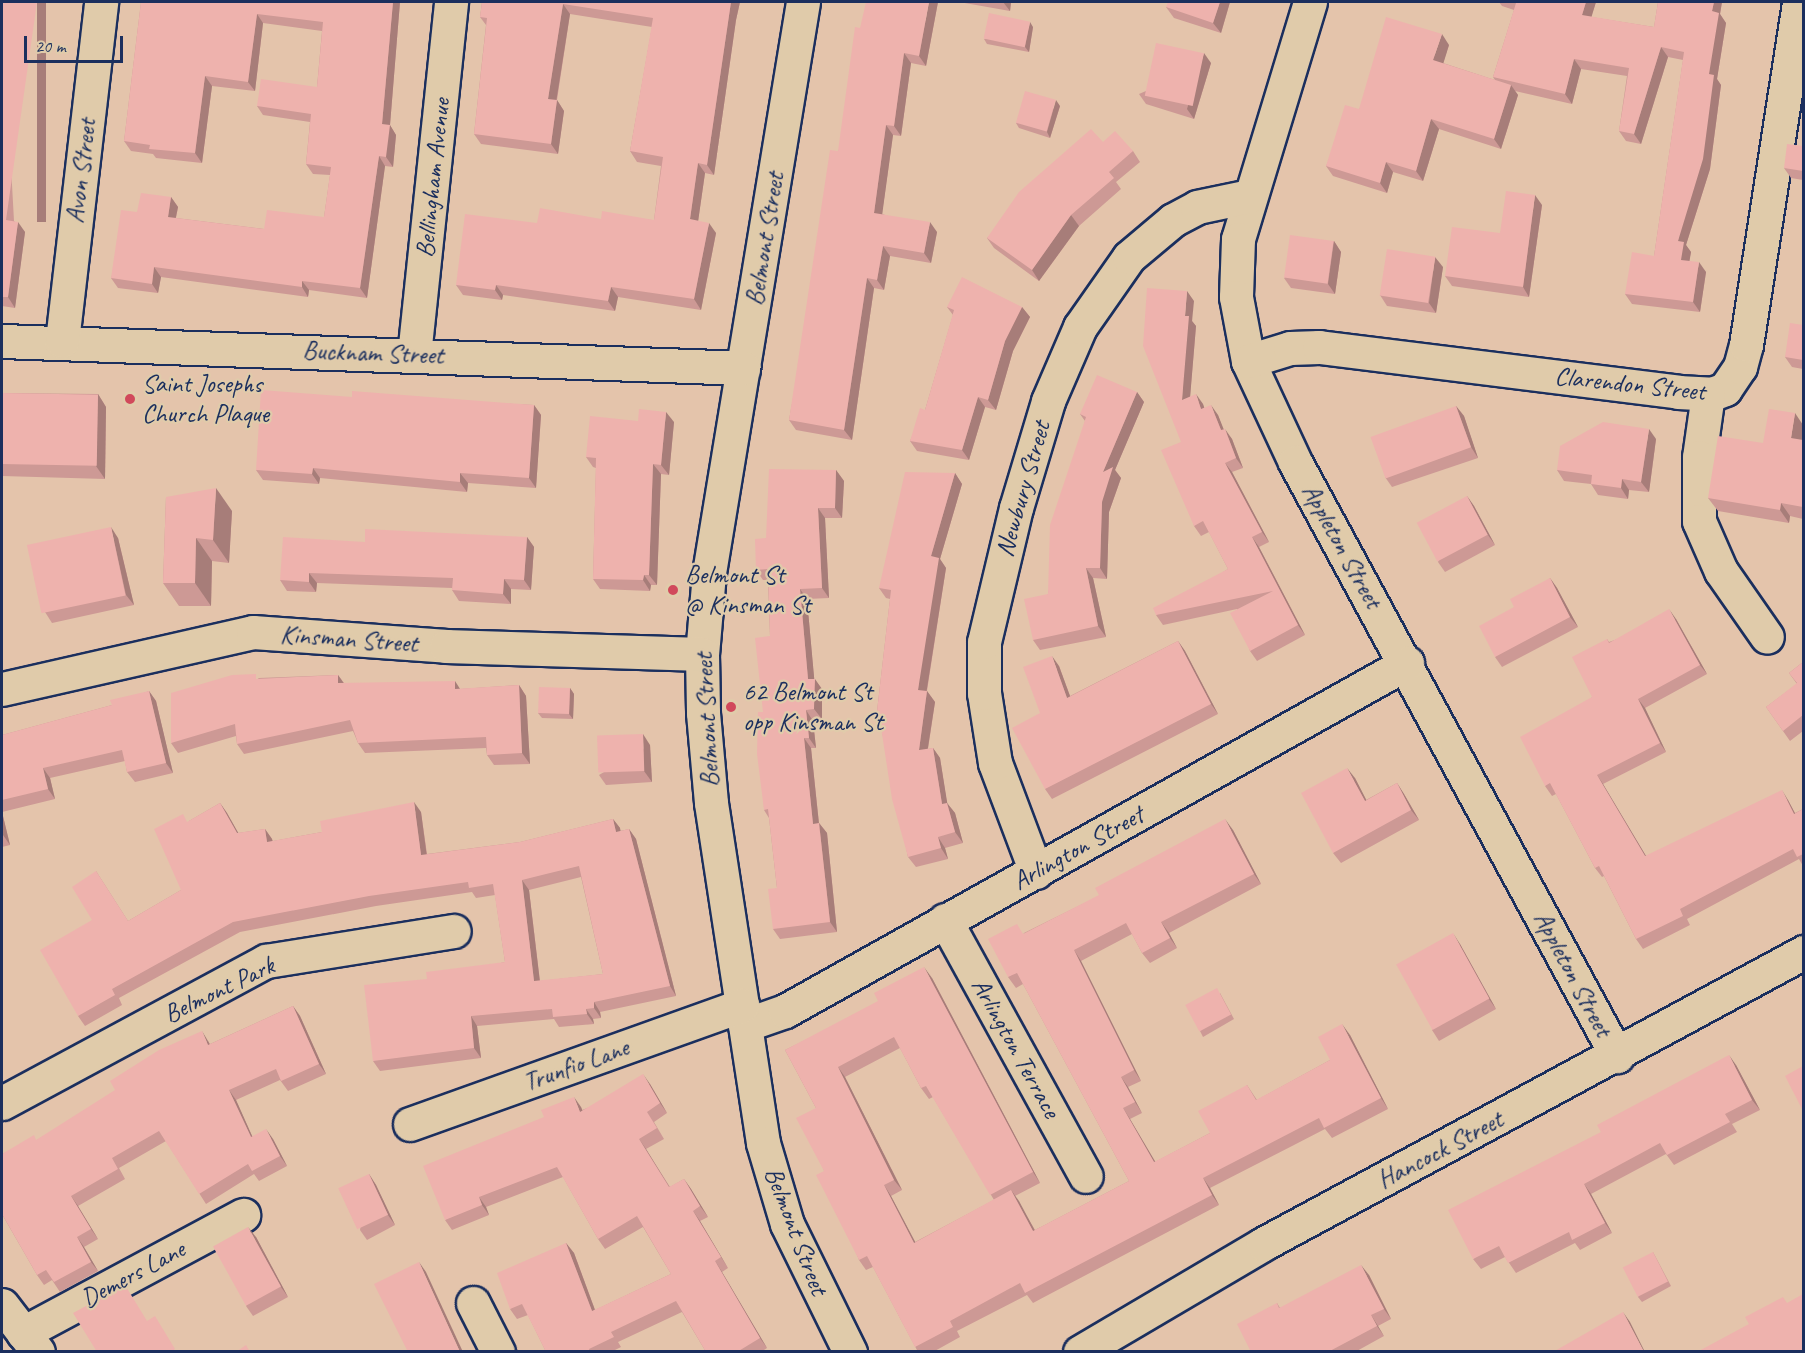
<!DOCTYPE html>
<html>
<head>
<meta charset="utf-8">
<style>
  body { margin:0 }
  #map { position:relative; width:1805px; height:1353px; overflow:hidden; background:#e4c4ab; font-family:Caveat,sans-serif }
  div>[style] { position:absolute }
  .roads { filter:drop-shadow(2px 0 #1b2f5e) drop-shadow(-2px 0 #1b2f5e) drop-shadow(0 2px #1b2f5e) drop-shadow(0 -2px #1b2f5e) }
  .minor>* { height:33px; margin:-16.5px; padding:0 16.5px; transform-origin:16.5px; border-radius:16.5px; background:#e0cbaa }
  .wall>* { inset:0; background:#cd9995 }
  .shaded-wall>* { inset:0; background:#a77d79; transform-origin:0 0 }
  .building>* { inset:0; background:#eeb2ad; transform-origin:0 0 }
  .dots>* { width:16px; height:16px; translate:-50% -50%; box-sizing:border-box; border:3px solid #e0cbaa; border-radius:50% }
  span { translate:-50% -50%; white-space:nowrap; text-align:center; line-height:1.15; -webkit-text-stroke:4.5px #e0cbaa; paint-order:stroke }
  .street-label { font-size:26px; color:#1b2f5e }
  .poi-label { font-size:26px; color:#1b2f5e }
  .left { translate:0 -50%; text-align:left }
  .frame { position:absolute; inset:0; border:3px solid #1b2f5e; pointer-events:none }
  .scale { position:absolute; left:24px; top:36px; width:99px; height:27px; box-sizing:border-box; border:3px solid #1b2f5e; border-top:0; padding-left:8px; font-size:18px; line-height:21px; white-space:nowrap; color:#1b2f5e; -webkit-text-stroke:4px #e0cbaa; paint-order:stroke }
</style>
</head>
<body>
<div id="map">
  <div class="roads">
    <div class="minor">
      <i style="left:803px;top:2px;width:579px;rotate:99.35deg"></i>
      <i style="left:709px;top:573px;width:81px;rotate:94.9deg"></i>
      <i style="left:702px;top:654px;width:59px;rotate:89deg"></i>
      <i style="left:703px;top:713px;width:90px;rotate:84.9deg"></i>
      <i style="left:711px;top:803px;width:344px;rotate:81.3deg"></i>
      <i style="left:763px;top:1143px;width:84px;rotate:73.5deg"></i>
      <i style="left:787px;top:1224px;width:143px;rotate:63.8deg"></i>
      <i style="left:1310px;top:2px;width:248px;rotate:106.9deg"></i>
      <i style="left:1238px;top:239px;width:58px;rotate:92deg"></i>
      <i style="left:1236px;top:297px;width:65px;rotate:79.4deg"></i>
      <i style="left:1248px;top:361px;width:111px;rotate:65deg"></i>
      <i style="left:1295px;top:462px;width:676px;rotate:61.54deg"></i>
      <i style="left:2px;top:341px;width:742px;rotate:2.08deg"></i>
      <i style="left:62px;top:341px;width:341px;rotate:-83.4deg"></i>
      <i style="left:414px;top:355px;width:355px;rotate:-84deg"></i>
      <i style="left:1248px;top:361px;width:44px;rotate:-17.2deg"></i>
      <i style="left:1290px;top:348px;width:29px;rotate:-2deg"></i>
      <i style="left:1319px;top:347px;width:362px;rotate:7.1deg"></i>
      <i style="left:1678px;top:392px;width:34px;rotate:3deg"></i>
      <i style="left:1712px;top:394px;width:14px;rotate:-21deg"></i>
      <i style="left:1725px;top:389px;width:27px;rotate:-56deg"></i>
      <i style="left:1740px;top:367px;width:23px;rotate:-75deg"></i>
      <i style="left:1746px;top:345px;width:347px;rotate:-81.2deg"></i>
      <i style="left:1708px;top:394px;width:64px;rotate:98.1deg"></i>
      <i style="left:1699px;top:457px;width:64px;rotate:90deg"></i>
      <i style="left:1699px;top:521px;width:55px;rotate:66.3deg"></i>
      <i style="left:1721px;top:571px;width:80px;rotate:55.1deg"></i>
      <i style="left:2px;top:689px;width:257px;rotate:-12.8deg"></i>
      <i style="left:253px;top:632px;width:194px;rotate:4.1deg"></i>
      <i style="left:446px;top:646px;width:256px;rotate:1.8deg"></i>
      <i style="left:1036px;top:872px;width:116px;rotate:-110.6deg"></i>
      <i style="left:995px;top:763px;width:71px;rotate:-98.9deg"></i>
      <i style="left:984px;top:693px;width:51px;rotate:-90deg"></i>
      <i style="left:984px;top:642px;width:138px;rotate:-76.6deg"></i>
      <i style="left:1016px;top:508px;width:112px;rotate:-73.3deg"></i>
      <i style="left:1048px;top:401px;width:81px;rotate:-66.6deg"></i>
      <i style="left:1080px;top:327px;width:85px;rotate:-55deg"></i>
      <i style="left:1129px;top:257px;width:57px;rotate:-40.1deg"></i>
      <i style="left:1173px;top:220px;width:27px;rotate:-28deg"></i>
      <i style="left:1197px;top:207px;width:53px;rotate:-11.9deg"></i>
      <i style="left:945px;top:920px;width:292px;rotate:61.2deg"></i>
      <i style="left:745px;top:1025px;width:42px;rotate:-19.3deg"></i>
      <i style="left:785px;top:1011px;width:713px;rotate:-29.23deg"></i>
      <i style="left:2px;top:1103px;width:300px;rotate:-28.3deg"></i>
      <i style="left:266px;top:961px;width:190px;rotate:-9.1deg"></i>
      <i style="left:410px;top:1124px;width:353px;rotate:-19.7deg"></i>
      <i style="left:473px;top:1303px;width:55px;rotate:63deg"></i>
      <i style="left:2px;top:1305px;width:59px;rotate:52.5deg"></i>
      <i style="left:23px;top:1333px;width:250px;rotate:-28.2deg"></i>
      <i style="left:1080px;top:1352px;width:212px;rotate:-30.5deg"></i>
      <i style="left:1263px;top:1244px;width:615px;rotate:-28.36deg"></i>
    </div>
  </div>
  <div class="wall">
    <i style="clip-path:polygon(2px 2px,14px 221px,25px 232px,15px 308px,2px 306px)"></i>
    <i style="clip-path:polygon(141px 2px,400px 2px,390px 125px,396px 135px,393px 167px,385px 166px,367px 298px,309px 290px,308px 297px,161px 277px,158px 293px,118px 288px,111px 278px,137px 212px,171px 197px,178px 207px,176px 218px,264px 229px,324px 217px,330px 175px,313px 174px,306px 164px,310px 122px,263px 115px,257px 106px,317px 87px,322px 31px,263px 23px,255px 91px,212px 86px,202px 163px,156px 158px,153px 154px,131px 151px,124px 141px)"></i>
    <i style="clip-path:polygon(482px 2px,740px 2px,736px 20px,714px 175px,705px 173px,698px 221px,716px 233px,701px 310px,618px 297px,615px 311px,503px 295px,502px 300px,463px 295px,456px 285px,537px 223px,601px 219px,654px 220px,661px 166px,637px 162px,630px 151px,652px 27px,570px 14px,557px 100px,564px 111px,558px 154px,481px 144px,474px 134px,486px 25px,480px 17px)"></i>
    <i style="clip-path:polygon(938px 2px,926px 66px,911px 63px,901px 136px,893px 135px,882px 214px,937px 232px,931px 263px,890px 256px,884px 290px,874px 288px,852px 440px,796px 430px,789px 420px,838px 151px)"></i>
    <i style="clip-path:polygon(959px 2px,1011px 2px,1010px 11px)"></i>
    <i style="clip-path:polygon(1230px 2px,1221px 33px,1174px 18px,1166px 7px)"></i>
    <i style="clip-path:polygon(1499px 2px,1596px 2px,1591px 17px,1654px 27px,1658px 2px,1722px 2px,1720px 14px,1726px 23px,1717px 79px,1721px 85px,1710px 169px,1686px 245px,1691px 252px,1689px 261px,1706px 272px,1700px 312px,1632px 304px,1625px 294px,1654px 256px,1683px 60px,1668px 57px,1641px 144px,1626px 141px,1619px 131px,1627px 76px,1581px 69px,1572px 104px,1515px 91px,1518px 95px,1501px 149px,1439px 129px,1423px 181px,1393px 172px,1387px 193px,1333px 176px,1326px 166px,1359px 109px,1449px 45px,1443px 63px,1495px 80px,1493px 77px,1514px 10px,1502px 6px)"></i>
    <i style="clip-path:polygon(1033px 27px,1029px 52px,987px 44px,984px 39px)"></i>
    <i style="clip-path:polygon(1211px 63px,1194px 119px,1146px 104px,1139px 94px)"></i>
    <i style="clip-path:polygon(1060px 106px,1050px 138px,1019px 128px,1016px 123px)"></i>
    <i style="clip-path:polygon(1103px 142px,1133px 151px,1140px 162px,1116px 182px,1121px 189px,1079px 226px,1039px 281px,994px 248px,987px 238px)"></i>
    <i style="clip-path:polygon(1803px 146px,1803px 180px,1791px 178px,1784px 168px)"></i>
    <i style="clip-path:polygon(1542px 205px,1529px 297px,1452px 286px,1445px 276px)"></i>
    <i style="clip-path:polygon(1334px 241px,1341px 252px,1335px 294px,1291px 288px,1284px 278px)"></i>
    <i style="clip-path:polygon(1443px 267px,1436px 313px,1387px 306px,1380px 295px)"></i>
    <i style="clip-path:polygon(1194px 301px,1192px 321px,1196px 326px,1190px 397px,1203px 404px,1204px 408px,1218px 415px,1223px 429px,1232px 439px,1243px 468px,1232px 472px,1269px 542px,1259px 547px,1305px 635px,1257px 661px,1250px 651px,1237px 609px,1163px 625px,1156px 615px,1228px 569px,1209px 532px,1201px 536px,1194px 526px,1181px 442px)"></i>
    <i style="clip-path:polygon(947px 307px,1022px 307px,1030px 317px,1013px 351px,996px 410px,985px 407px,969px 460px,917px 451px,910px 441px,925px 410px,953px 315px)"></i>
    <i style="clip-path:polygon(1803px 321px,1803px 369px,1792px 367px,1785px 357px,1803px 325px)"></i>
    <i style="clip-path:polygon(1137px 392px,1144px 402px,1115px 470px,1121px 478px,1109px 512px,1107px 579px,1093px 578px,1106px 637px,1040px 650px,1033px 640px,1048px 594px,1085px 421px,1080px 414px)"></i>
    <i style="clip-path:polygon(2px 393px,98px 394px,106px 407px,105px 479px,2px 476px)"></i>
    <i style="clip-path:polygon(352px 397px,534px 405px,541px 415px,536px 488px,468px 483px,467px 492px,320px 478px,319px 484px,263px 480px,256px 470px)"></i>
    <i style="clip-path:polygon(1456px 406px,1464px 416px,1478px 458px,1392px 487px,1385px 477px)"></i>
    <i style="clip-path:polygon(638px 421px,674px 422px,669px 475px,661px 474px,657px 585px,651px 585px,650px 591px,600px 589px,593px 579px,596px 468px,593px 467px,586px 457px)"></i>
    <i style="clip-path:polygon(1656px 439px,1649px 492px,1629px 490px,1628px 499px,1598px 495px,1591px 484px,1564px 481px,1557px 470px)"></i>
    <i style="clip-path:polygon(1803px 440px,1803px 519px,1790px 516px,1789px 523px,1718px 511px,1708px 498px,1763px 443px)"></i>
    <i style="clip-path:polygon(836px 470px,844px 481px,842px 518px,825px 518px,829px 598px,807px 599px,814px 679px,822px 689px,822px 719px,813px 721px,816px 748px,811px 748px,819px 823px,827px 833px,837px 932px,780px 939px,773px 929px,777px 888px,769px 818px,764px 810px,763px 712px,770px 636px,768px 580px,763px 580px,756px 570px,766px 538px)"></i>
    <i style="clip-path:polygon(955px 473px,962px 484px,940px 559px,946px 568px,927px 691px,935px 702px,928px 749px,933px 748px,940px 758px,947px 803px,955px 813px,963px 843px,945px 848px,948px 859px,916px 867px,908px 857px,881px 727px,876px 720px,890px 599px,886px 598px,879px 588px)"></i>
    <i style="clip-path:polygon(1467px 496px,1474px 506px,1495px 545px,1445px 572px,1438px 562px)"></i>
    <i style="clip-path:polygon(166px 497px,232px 511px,229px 563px,212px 561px,211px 606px,179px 606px,163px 583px)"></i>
    <i style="clip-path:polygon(527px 537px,534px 547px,531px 590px,511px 589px,511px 604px,459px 601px,452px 590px,452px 588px,317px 583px,316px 592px,287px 591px,280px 580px,365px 542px)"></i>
    <i style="clip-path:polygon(118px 538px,134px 605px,52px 623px,45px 612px)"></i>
    <i style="clip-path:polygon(1550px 578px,1557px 588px,1578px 627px,1502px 667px,1495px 657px,1514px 607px)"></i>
    <i style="clip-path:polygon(1676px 619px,1707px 674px,1645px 708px,1666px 752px,1603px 784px,1646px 856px,1788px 800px,1795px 813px,1803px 809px,1803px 866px,1799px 859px,1687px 919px,1690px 925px,1643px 949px,1636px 939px,1604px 876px,1602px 877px,1595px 868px,1556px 794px,1552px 796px,1545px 786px,1592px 697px,1607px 639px,1609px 642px)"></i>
    <i style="clip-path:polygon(1178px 641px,1185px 651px,1218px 714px,1052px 799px,1045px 789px,1040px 713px,1059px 666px,1070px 696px)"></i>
    <i style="clip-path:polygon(1803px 662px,1803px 731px,1790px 741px,1766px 707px,1797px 684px,1789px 673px)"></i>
    <i style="clip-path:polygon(338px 675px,344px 683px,460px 689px,519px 685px,526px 696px,530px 764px,494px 765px,487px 755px,486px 748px,365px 753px,358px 743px,353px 731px,244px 754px,237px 744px,236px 736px,178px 753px,171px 743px,259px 678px)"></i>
    <i style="clip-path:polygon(570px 688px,574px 694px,573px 719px,542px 718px,538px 713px)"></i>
    <i style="clip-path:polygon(149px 691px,156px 701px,173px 773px,135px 782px,127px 772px,125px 761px,50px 778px,55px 799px,2px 812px,10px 845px,2px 847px,2px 735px,112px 705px)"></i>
    <i style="clip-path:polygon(650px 745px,652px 782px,606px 785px,599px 775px)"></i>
    <i style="clip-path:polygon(1355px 778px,1366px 800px,1397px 783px,1404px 794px,1419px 820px,1341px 863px,1333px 853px)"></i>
    <i style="clip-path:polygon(evenodd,220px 803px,227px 813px,238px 833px,265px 829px,272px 839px,273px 841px,322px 832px,421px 812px,427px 854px,520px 842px,613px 819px,620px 828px,620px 831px,629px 829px,636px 839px,676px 996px,600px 1012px,601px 1018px,593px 1019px,594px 1024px,559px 1027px,554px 1019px,477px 1026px,481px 1058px,380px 1071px,373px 1061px,427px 979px,505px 962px,495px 895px,476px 898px,472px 892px,376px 906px,240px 932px,119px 998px,122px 1005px,85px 1026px,78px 1016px,92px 920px,96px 871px,128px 921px,181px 890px,189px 821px,220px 803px,581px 877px,603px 974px,540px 981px,529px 890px,581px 877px)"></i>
    <i style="clip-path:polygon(evenodd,1233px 830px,1261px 884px,1169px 933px,1177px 948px,1150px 963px,1142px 953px,1132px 934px,1081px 961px,1141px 1081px,1128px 1087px,1142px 1113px,1130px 1119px,1155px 1162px,1210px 1133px,1247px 1085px,1257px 1100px,1330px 1060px,1350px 1035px,1388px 1109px,1332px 1138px,1325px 1129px,1210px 1188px,1219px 1205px,1033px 1303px,1027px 1295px,957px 1331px,960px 1337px,933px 1352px,918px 1352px,873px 1267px,866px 1270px,859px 1260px,824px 1171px,816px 1108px,785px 1050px,932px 978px,1040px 1183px,1015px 1196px,1035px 1230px,1129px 1181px,1023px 984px,1016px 988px,1008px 977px,1024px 933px,1233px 830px,900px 1048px,921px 1088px,929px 1099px,933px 1097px,994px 1200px,915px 1242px,891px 1196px,902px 1190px,845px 1077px,900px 1048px)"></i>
    <i style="clip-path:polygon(1460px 944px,1496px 1009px,1439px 1041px,1432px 1030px)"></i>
    <i style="clip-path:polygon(1220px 993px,1234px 1019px,1203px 1037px,1200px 1031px)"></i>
    <i style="clip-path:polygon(293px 1006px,300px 1016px,326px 1074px,288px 1091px,280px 1080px,236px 1100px,252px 1136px,273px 1139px,287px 1166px,259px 1181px,254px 1174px,206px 1204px,166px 1141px,119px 1168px,125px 1179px,78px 1206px,98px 1239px,84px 1247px,98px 1271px,60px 1292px,52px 1280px,44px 1285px,37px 1275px,3px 1216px,2px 1216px,2px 1154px,37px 1140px,208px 1041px,210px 1044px)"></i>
    <i style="clip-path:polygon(1736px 1065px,1760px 1110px,1732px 1124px,1737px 1132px,1674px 1165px,1666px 1154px,1591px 1194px,1612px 1233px,1580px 1250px,1575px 1243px,1516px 1273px,1505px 1257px,1481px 1269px,1473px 1259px)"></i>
    <i style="clip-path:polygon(650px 1084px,667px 1113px,654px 1122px,664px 1139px,646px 1149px,670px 1187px,684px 1179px,691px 1189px,708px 1217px,700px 1221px,728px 1268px,722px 1272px,767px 1348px,761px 1352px,706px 1352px,682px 1312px,618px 1342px,621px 1347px,611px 1352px,546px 1352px,528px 1315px,517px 1319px,510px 1309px,566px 1243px,574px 1253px,595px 1310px,671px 1274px,643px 1227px,605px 1249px,598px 1239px,563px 1177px,486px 1207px,489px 1215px,452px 1230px,445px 1220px,581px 1107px,582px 1110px)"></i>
    <i style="clip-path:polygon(369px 1174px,376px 1185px,395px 1225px,367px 1240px,360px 1230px)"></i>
    <i style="clip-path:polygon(256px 1237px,288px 1297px,253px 1316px,246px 1306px)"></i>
    <i style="clip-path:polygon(1653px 1252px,1671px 1286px,1642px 1302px,1638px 1297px)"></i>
    <i style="clip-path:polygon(1369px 1275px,1391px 1319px,1378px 1326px,1384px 1336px,1355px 1352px,1251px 1352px,1277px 1303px,1280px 1308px)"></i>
  </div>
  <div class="shaded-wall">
    <i style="left:37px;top:2px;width:9px;height:220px"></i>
    <i style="clip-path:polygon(393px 2px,400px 2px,390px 125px,396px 135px,393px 167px,386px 157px,382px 124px)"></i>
    <i style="clip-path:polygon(731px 2px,740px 2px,736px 20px,714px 175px,707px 165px)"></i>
    <i style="clip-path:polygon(929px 2px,938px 2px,926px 66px,919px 56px)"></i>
    <i style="clip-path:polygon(1003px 2px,1011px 2px,1010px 11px)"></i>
    <i style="clip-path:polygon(1220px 2px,1230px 2px,1221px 33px,1213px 23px)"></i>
    <i style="clip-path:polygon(1586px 2px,1596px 2px,1589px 25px,1582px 15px)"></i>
    <i style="clip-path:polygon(1714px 2px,1722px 2px,1720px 14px,1726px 23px,1717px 79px,1721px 85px,1710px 169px,1686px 245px,1691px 252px,1688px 270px,1681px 260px,1678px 241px,1709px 74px,1712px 11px)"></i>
    <i style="clip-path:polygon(563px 4px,570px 14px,555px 109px,548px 99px)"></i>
    <i style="clip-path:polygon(257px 14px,263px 23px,255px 91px,248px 82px)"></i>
    <i style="clip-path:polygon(1030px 22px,1033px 27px,1029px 52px,1025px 47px)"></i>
    <i style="clip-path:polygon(1442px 34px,1449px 45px,1441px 71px,1433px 60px)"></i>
    <i style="clip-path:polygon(1661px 47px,1668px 57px,1641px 144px,1634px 134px)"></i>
    <i style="clip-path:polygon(904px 53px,911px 63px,901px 136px,894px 126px)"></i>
    <i style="clip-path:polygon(1204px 53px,1211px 63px,1194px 119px,1187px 109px)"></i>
    <i style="clip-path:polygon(1574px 59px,1581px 69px,1572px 104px,1565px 94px)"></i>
    <i style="clip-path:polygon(205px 76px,212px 86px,202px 163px,195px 153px)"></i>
    <i style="clip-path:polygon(1511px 85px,1518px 95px,1501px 149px,1494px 139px)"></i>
    <i style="clip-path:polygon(557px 100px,564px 111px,558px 154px,551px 144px)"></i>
    <i style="clip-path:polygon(1056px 100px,1060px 106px,1050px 138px,1047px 132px)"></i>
    <i style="clip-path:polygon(1431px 119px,1439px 129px,1423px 181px,1416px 171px)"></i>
    <i style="clip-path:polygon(886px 125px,893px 135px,881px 223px,874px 213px)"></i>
    <i style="clip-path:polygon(379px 156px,385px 166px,367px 298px,360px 288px)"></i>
    <i style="clip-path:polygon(1386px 162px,1393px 172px,1387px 193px,1380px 183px)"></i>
    <i style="clip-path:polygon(698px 163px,705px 173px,697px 229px,690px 219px)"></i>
    <i style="clip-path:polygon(1535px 195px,1542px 205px,1529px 297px,1523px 287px)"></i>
    <i style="clip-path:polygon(171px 197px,178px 207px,174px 226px,168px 217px)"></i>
    <i style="clip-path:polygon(1071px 215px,1079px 226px,1039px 281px,1032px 270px)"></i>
    <i style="clip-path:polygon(18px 222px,25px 232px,15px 308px,8px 297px)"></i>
    <i style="clip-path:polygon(930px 222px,937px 232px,931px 263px,924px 253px)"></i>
    <i style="clip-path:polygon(709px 223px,716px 233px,701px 310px,694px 299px)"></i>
    <i style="clip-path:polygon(1334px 241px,1341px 252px,1335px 294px,1328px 284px)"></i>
    <i style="clip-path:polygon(883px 246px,890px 256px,884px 290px,877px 280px)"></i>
    <i style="clip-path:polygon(1435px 257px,1443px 267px,1436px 313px,1429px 303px)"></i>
    <i style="clip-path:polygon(1699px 262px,1706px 272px,1700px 312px,1693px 302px)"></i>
    <i style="clip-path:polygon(154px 267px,161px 277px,158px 293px,152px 284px)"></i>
    <i style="clip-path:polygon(867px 278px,874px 288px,852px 440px,844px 430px)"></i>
    <i style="clip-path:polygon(302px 281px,309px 290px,308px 297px,302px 287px)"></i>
    <i style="clip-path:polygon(496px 285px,503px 295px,502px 300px,495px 290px)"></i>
    <i style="clip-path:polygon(611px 287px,618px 297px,615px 311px,608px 301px)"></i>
    <i style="clip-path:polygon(1187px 291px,1194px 301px,1192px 321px,1196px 326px,1189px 410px,1182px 400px,1185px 316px)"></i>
    <i style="clip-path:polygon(1022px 307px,1030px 317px,1013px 351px,996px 410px,988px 400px,1005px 341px)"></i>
    <i style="clip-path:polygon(1137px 392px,1144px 402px,1115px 470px,1121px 478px,1109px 512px,1107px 579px,1100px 568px,1103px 472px)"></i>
    <i style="clip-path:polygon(98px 394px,106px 407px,105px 479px,96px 466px)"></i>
    <i style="clip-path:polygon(1196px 394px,1203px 404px,1208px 419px,1201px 409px)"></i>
    <i style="clip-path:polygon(978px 397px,985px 407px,969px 460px,962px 450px)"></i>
    <i style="clip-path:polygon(534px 405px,541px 415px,536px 488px,529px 478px)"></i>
    <i style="clip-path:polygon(1211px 405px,1218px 415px,1228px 440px,1221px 430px)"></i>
    <i style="clip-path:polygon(1456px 406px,1464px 416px,1478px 458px,1471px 447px)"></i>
    <i style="clip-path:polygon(666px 412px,674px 422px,669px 475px,661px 465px)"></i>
    <i style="clip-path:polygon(1795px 413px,1803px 425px,1803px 435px,1801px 452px,1791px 438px)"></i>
    <i style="clip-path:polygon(1225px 429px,1232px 439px,1243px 468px,1236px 458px)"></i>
    <i style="clip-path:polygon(1649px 429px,1656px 439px,1649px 492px,1641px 482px)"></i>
    <i style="clip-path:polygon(1225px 463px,1232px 472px,1269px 542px,1262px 532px)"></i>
    <i style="clip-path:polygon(653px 464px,661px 474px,657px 585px,649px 575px)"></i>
    <i style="clip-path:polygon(313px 468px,320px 478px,319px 484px,312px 474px)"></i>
    <i style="clip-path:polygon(836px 470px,844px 481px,842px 518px,835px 508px)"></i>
    <i style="clip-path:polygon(460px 473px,468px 483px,467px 492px,460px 482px)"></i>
    <i style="clip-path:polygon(955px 473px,962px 484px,940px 559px,946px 568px,925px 701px,918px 690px,931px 556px)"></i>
    <i style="clip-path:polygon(1622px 479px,1629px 490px,1628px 499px,1621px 488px)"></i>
    <i style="clip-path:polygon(216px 488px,232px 511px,229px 563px,213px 540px)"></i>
    <i style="clip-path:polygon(1467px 496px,1474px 506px,1495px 545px,1488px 535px)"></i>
    <i style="clip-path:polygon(1781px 503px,1790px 516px,1789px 523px,1780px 510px)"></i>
    <i style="clip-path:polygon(818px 508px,825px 518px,829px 598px,822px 588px)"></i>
    <i style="clip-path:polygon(111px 527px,118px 538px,134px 605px,126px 595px)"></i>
    <i style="clip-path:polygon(527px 537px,534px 547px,531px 590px,524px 580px)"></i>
    <i style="clip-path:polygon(1252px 537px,1259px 547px,1305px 635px,1298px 625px)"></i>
    <i style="clip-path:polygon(196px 538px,212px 561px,211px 606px,195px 583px)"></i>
    <i style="clip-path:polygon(1086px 568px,1093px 578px,1106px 637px,1098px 626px)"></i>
    <i style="clip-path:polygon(309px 573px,317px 583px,316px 592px,309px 582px)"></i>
    <i style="clip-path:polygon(644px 575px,651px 585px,650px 591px,643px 580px)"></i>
    <i style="clip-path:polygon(1550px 578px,1557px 588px,1578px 627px,1570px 617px)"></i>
    <i style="clip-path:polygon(504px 579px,511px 589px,511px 604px,503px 594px)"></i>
    <i style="clip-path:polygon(800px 589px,807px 599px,815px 687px,815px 679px,822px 689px,822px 719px,814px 709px,808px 679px)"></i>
    <i style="clip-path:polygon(1669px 609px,1676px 619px,1707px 674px,1700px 665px)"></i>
    <i style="clip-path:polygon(1178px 641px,1185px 651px,1218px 714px,1211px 704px)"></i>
    <i style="clip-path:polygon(1052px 656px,1059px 666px,1074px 707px,1067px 698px)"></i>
    <i style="clip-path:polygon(338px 675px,345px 685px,338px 683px)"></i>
    <i style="clip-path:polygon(455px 681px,462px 692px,455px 689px)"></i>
    <i style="clip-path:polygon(519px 685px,526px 696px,530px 764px,522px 753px)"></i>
    <i style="clip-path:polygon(570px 688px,574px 694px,573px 719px,569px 714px)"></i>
    <i style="clip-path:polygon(149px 691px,156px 701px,173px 773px,166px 763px)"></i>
    <i style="clip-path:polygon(927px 691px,935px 702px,926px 760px,919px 750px)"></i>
    <i style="clip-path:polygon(1638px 699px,1645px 708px,1666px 752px,1660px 743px)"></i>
    <i style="clip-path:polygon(806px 710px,813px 721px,816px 748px,809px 738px)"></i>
    <i style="clip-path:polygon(643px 734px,650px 745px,652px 782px,644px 771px)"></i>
    <i style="clip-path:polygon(804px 738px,811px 748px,820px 834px,813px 824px)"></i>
    <i style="clip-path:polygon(933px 748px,940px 758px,949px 814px,942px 804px)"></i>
    <i style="clip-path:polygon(43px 768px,50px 778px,55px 799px,48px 789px)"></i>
    <i style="clip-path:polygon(1347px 768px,1355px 778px,1372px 811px,1365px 801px)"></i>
    <i style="clip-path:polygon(1597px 775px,1603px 784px,1652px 866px,1645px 856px)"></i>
    <i style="clip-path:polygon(1397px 783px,1404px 794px,1419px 820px,1411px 810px)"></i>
    <i style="clip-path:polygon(1782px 790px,1788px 800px,1800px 823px,1794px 814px)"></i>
    <i style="clip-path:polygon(414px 802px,421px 812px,428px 865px,421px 855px)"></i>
    <i style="clip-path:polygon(220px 803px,227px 813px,244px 843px,237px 833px)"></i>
    <i style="clip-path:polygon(947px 803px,955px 813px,963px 843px,955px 832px)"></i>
    <i style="clip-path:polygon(2px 812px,10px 845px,3px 835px,2px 830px)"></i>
    <i style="clip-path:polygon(613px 819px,620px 828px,623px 842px,616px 832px)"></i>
    <i style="clip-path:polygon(1225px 819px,1233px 830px,1261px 884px,1254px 874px)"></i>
    <i style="clip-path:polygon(819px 823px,827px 833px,837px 932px,830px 922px)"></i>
    <i style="clip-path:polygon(265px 829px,272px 839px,274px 852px,267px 842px)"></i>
    <i style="clip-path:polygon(629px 829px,636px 839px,676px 996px,670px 986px)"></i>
    <i style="clip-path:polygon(938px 837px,945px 848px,948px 859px,941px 848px)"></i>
    <i style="clip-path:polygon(522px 880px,529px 890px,541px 991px,534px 981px)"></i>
    <i style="clip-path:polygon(1161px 922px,1169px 933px,1177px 948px,1170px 938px)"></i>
    <i style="clip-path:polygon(1453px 933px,1460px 944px,1496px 1009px,1489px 999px)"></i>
    <i style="clip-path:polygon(1074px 950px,1081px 961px,1141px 1081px,1134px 1070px)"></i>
    <i style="clip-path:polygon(924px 967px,932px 978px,1040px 1183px,1033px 1172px)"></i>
    <i style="clip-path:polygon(594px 1002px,600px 1012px,601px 1018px,594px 1008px)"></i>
    <i style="clip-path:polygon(293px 1006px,300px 1016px,326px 1074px,319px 1064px)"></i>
    <i style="clip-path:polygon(586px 1009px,593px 1019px,594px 1024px,587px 1014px)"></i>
    <i style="clip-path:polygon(471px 1016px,477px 1026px,481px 1058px,474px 1048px)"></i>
    <i style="clip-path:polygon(1342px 1024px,1350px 1035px,1388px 1109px,1381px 1098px)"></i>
    <i style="clip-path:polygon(202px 1031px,208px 1041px,215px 1055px,208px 1045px)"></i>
    <i style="clip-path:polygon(1729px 1055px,1736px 1065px,1760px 1110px,1752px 1100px)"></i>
    <i style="clip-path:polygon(838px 1067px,845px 1077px,902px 1190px,894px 1180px)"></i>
    <i style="clip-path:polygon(643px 1074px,650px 1084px,667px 1113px,660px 1103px)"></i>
    <i style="clip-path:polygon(1121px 1077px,1128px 1087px,1142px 1113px,1135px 1102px)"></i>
    <i style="clip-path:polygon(229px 1090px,236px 1100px,257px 1147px,251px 1137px)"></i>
    <i style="clip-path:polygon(574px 1097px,581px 1107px,587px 1122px,580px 1112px)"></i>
    <i style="clip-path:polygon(1123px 1108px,1130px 1119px,1162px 1173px,1154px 1162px)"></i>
    <i style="clip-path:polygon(266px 1129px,273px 1139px,287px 1166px,280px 1156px)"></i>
    <i style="clip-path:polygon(639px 1139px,646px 1149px,676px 1198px,669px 1187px)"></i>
    <i style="clip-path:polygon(369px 1174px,376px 1185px,395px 1225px,388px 1215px)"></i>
    <i style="clip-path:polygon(1203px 1178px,1210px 1188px,1219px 1205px,1212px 1195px)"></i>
    <i style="clip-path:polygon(684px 1179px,691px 1189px,708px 1217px,700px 1206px)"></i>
    <i style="clip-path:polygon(1584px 1184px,1591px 1194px,1612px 1233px,1605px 1223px)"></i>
    <i style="clip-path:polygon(884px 1185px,891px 1196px,921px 1253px,914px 1243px)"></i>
    <i style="clip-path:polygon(1011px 1190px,1019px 1201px,1041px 1242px,1033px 1231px)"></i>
    <i style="clip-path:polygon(71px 1196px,78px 1206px,98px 1239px,91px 1229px)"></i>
    <i style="clip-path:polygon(479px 1197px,486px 1207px,489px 1215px,482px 1205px)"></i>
    <i style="clip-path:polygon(693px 1211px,700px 1221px,728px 1268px,721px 1257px)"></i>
    <i style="clip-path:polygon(248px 1227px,256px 1237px,288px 1297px,281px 1287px)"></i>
    <i style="clip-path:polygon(77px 1237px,84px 1247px,98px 1271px,91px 1262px)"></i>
    <i style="clip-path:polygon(566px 1243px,574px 1253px,599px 1321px,592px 1311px)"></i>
    <i style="clip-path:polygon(715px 1261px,722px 1272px,767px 1348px,760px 1338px)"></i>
    <i style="clip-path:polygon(419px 1262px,426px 1272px,463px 1352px,460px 1352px)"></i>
    <i style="clip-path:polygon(1361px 1265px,1369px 1275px,1391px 1319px,1384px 1309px)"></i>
    <i style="clip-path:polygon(1623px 1312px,1630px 1322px,1645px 1352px,1644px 1352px)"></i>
    <i style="clip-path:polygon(1371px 1315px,1378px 1326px,1384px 1336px,1377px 1326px)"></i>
  </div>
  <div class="building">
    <i style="clip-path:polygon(2px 2px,37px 2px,6px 220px,18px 222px,8px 297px,2px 297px)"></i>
    <i style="clip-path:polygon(141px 2px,393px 2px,382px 124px,390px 125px,386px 157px,379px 156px,360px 288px,302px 281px,302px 287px,154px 267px,152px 284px,111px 278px,121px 210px,137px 212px,141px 193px,171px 197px,168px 217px,264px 229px,267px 210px,324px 217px,331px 167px,306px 164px,311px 114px,257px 106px,261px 79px,317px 87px,323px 22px,257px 14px,248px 82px,205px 76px,195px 153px,149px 149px,150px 145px,124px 141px)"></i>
    <i style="clip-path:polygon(482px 2px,731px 2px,707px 165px,698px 163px,690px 219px,709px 223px,694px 299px,611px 287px,608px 301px,496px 285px,495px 290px,456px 285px,465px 214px,537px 223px,540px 208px,601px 219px,602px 211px,654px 220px,663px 157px,630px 151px,653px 18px,563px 4px,548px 99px,557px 100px,551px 144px,474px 134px,487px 18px,480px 17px)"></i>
    <i style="clip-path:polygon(866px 2px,929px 2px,919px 56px,904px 53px,894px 126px,886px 125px,874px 213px,930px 222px,924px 253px,883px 246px,877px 280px,867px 278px,844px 430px,789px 420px,830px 150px,838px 151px,855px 27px,860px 28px)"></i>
    <i style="clip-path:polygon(1168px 2px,1220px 2px,1213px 23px,1166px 7px)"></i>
    <i style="clip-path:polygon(1513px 2px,1586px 2px,1582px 15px,1654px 27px,1658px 2px,1714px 2px,1712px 11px,1719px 13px,1709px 74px,1714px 75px,1703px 159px,1678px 241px,1684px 242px,1681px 260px,1699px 262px,1693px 302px,1625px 294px,1632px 252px,1654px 256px,1684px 52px,1661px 47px,1634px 134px,1619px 131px,1629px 68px,1574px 59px,1565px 94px,1493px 77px,1516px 3px)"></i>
    <i style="left:989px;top:13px;width:42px;height:26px;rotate:12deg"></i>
    <i style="clip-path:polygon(1386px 17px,1442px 34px,1433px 60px,1511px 85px,1494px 139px,1431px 119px,1416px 171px,1386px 162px,1380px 183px,1326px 166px,1345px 105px,1359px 109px)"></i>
    <i style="left:1156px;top:43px;width:49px;height:54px;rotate:12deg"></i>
    <i style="left:1025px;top:91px;width:32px;height:33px;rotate:16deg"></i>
    <i style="clip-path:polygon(1091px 129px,1103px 142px,1115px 131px,1133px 151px,1109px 172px,1114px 178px,1071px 215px,1032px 270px,987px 238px,1019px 192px)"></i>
    <i style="clip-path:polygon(1787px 144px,1803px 146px,1803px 171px,1784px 168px)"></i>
    <i style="clip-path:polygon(1506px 191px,1535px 195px,1523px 287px,1445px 276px,1452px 227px,1500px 233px)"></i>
    <i style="left:1290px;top:235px;width:44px;height:43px;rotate:8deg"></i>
    <i style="left:1387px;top:249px;width:49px;height:47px;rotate:9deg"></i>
    <i style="clip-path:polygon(962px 277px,1022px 307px,1005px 341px,988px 400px,978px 397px,962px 450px,910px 441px,920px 408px,925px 410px,954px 310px,947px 307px)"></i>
    <i style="clip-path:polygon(1147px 288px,1187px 291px,1185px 316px,1189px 316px,1182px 400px,1196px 394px,1201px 409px,1211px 405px,1221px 430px,1225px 429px,1236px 458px,1225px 463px,1262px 532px,1252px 537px,1298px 625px,1250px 651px,1230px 613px,1273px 591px,1156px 615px,1153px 608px,1228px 569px,1203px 521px,1194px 526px,1161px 450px,1181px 442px,1143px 346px)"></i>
    <i style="clip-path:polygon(1803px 321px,1803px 360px,1785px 357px,1790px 323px,1803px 325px)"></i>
    <i style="clip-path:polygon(1097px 375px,1137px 392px,1103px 472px,1113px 467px,1102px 502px,1100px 568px,1086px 568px,1098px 626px,1033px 640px,1024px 599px,1048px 594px,1050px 525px,1086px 417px,1080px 414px)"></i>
    <i style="clip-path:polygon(261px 390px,352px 397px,352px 391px,534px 405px,529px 478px,460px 473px,460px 482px,313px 468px,312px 474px,256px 470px)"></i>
    <i style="left:2px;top:393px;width:96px;height:71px;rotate:1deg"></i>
    <i style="left:1456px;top:406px;width:44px;height:91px;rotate:70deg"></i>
    <i style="clip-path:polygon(639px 409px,666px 412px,661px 465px,653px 464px,649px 575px,644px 575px,643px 580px,593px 579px,596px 458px,586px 457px,590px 416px,638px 421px)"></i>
    <i style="clip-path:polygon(1769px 409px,1795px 413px,1791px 438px,1803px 440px,1803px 507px,1781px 503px,1780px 510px,1708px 498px,1718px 436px,1763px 443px)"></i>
    <i style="clip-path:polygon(1603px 422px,1649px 429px,1641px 482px,1622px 479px,1621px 488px,1591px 484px,1592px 475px,1557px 470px,1560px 446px)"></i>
    <i style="clip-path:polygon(769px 469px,836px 470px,835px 508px,818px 508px,822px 588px,800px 589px,808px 679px,815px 679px,814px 709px,806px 710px,809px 738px,804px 738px,813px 824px,819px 823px,830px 922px,773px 929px,768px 889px,777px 888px,768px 809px,764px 810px,757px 754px,758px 712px,763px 712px,755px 638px,770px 636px,768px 569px,756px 570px,755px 539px,766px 538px)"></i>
    <i style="clip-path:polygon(905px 472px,955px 473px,931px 556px,939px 558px,918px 690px,927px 691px,919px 750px,933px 748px,942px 804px,947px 803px,955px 832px,938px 837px,941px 848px,908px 857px,892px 799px,880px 721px,876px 720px,891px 590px,879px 588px)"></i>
    <i style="clip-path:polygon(216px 488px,213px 540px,196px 538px,195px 583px,163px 583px,166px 497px)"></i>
    <i style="left:1467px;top:496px;width:44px;height:57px;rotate:62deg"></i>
    <i style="left:111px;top:527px;width:70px;height:86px;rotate:78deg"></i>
    <i style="clip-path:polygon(365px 529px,527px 537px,524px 580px,504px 579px,503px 594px,452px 590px,453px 578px,309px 573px,309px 582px,280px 580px,283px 537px,365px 542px)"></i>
    <i style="clip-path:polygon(1550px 578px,1570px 617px,1495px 657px,1479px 626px,1514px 607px,1510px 599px)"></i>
    <i style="clip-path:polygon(1669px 609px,1700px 665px,1638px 699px,1660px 743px,1597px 775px,1645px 856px,1782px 790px,1794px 814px,1803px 809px,1803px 854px,1797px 857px,1793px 849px,1680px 909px,1683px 916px,1636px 939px,1599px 866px,1595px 868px,1550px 783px,1545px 786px,1520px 737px,1592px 697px,1572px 657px,1607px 639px,1609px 643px)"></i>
    <i style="clip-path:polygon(1178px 641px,1211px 704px,1045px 789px,1012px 728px,1040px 713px,1023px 667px,1052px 656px,1067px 698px)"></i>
    <i style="clip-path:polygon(1803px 662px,1803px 715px,1783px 731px,1766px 707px,1797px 683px,1789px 673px)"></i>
    <i style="clip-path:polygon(256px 674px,256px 679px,338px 675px,338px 683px,455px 681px,455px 689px,519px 685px,522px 753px,487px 755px,486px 737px,358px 743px,350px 720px,237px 744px,235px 724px,171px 743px,171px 693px,232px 675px)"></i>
    <i style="left:539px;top:687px;width:31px;height:26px;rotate:2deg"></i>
    <i style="clip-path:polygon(149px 691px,166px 763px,127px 772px,122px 750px,43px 768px,48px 789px,2px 800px,2px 735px,112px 705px,110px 700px)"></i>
    <i style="left:643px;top:734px;width:37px;height:46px;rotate:88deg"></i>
    <i style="clip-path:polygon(1347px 768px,1365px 801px,1397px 783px,1411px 810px,1333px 853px,1301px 793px)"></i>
    <i style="clip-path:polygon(evenodd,414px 802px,421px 855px,520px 842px,613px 819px,616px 832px,629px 829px,670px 986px,594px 1002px,594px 1008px,586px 1009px,587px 1014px,553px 1017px,552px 1009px,471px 1016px,474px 1048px,373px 1061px,364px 985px,427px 979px,426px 972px,505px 962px,493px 884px,469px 888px,468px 882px,369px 896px,233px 922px,112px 989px,115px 995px,78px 1016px,40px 950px,92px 920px,72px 887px,96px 871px,128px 921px,181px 890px,154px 829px,183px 814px,187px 822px,220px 803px,237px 833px,265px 829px,267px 842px,322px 832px,320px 821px,414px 802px,579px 866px,603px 974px,534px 981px,522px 880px,579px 866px)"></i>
    <i style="clip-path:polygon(1225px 819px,1254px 874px,1161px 922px,1170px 938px,1142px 953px,1126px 923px,1074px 950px,1134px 1070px,1121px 1077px,1135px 1102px,1123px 1108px,1154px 1162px,1210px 1133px,1198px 1111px,1247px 1085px,1256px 1100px,1330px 1060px,1318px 1037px,1342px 1024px,1381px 1098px,1324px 1128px,1319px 1118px,1203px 1178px,1212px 1195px,1025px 1293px,1020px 1283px,950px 1321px,953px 1327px,915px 1347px,867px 1256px,859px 1260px,816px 1175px,824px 1171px,796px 1118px,816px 1108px,785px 1050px,878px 1001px,874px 993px,924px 967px,1033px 1172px,990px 1195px,926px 1086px,921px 1088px,894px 1037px,838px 1067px,894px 1180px,884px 1185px,914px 1243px,1011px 1190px,1033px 1231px,1129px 1181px,1017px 973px,1008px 977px,988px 939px,1017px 924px,1023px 934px,1099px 895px,1095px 888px)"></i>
    <i style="left:1453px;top:933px;width:75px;height:65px;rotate:61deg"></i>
    <i style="left:1217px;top:988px;width:30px;height:36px;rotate:62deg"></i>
    <i style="clip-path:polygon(293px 1006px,319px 1064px,281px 1081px,276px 1069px,229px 1090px,251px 1137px,266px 1129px,280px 1156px,252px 1171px,248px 1164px,199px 1194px,159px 1131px,112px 1158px,118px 1169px,71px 1196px,91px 1229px,77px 1237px,91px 1262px,54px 1282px,46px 1270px,37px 1275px,2px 1214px,2px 1154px,34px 1135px,36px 1140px,115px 1090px,110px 1081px,159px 1050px,202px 1031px,208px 1045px)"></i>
    <i style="clip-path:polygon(1729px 1055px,1752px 1100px,1725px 1114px,1730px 1122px,1667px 1155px,1660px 1143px,1584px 1184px,1605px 1223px,1572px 1240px,1569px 1232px,1508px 1263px,1499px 1246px,1473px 1259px,1448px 1210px,1601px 1132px,1597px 1125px)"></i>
    <i style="clip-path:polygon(1803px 1066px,1803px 1111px,1785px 1076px)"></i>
    <i style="clip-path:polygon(643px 1074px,660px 1103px,647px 1112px,657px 1128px,639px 1139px,669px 1187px,684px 1179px,700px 1206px,693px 1211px,721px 1257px,715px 1261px,760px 1338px,737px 1352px,706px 1352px,676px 1301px,611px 1332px,614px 1337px,589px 1349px,590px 1352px,546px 1352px,522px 1304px,510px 1309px,497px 1273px,566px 1243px,592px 1311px,671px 1274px,637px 1216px,598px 1239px,557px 1167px,479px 1197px,482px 1205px,445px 1220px,423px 1166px,544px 1117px,541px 1110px,574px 1097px,580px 1112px)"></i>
    <i style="left:369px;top:1174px;width:45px;height:34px;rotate:65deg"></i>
    <i style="left:248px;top:1227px;width:68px;height:40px;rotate:61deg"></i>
    <i style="left:1653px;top:1252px;width:33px;height:34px;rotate:63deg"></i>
    <i style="clip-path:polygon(419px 1262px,460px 1352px,405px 1352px,407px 1350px,374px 1284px)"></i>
    <i style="clip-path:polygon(1361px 1265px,1384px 1309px,1371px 1315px,1377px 1326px,1328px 1352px,1251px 1352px,1237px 1324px,1277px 1303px,1279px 1308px)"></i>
    <i style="clip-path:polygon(125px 1285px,147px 1321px,155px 1316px,175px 1349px,171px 1352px,97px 1352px,73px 1313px)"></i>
    <i style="clip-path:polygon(1803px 1294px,1803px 1352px,1697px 1352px,1749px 1324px,1745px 1317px,1783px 1297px,1787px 1303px)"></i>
    <i style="clip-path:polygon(1623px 1312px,1644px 1352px,1553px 1352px)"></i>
    <i style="clip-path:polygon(246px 1345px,250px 1352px,236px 1352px)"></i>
  </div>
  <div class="dots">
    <i style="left:130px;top:399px;background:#d1495b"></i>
    <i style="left:673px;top:590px;background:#d1495b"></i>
    <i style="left:731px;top:707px;background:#d1495b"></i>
  </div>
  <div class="street-label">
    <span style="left:81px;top:171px;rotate:-83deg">Avon Street</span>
    <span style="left:433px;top:178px;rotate:-84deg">Bellingham Avenue</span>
    <span style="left:765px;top:239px;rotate:-81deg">Belmont Street</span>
    <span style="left:373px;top:353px;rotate:2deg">Bucknam Street</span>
    <span style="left:1630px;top:384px;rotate:6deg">Clarendon Street</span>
    <span style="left:1023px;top:489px;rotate:-74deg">Newbury Street</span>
    <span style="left:1342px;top:546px;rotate:61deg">Appleton Street</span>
    <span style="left:349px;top:639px;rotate:4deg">Kinsman Street</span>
    <span style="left:707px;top:720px;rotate:-93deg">Belmont Street</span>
    <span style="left:1078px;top:848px;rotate:-29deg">Arlington Street</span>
    <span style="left:1573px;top:974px;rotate:62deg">Appleton Street</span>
    <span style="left:219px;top:990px;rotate:-26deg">Belmont Park</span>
    <span style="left:1016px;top:1048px;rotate:61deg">Arlington Terrace</span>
    <span style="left:576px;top:1065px;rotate:-20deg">Trunfio Lane</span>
    <span style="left:1440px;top:1150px;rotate:-28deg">Hancock Street</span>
    <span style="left:796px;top:1231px;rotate:69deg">Belmont Street</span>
    <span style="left:133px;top:1274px;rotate:-28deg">Demers Lane</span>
  </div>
  <div class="poi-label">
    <span class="left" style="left:142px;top:399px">Saint Josephs<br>Church Plaque</span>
    <span class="left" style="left:685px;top:590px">Belmont St<br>@ Kinsman St</span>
    <span class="left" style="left:743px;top:707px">62 Belmont St<br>opp Kinsman St</span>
  </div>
  <div class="frame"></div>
  <div class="scale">20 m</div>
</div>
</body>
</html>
